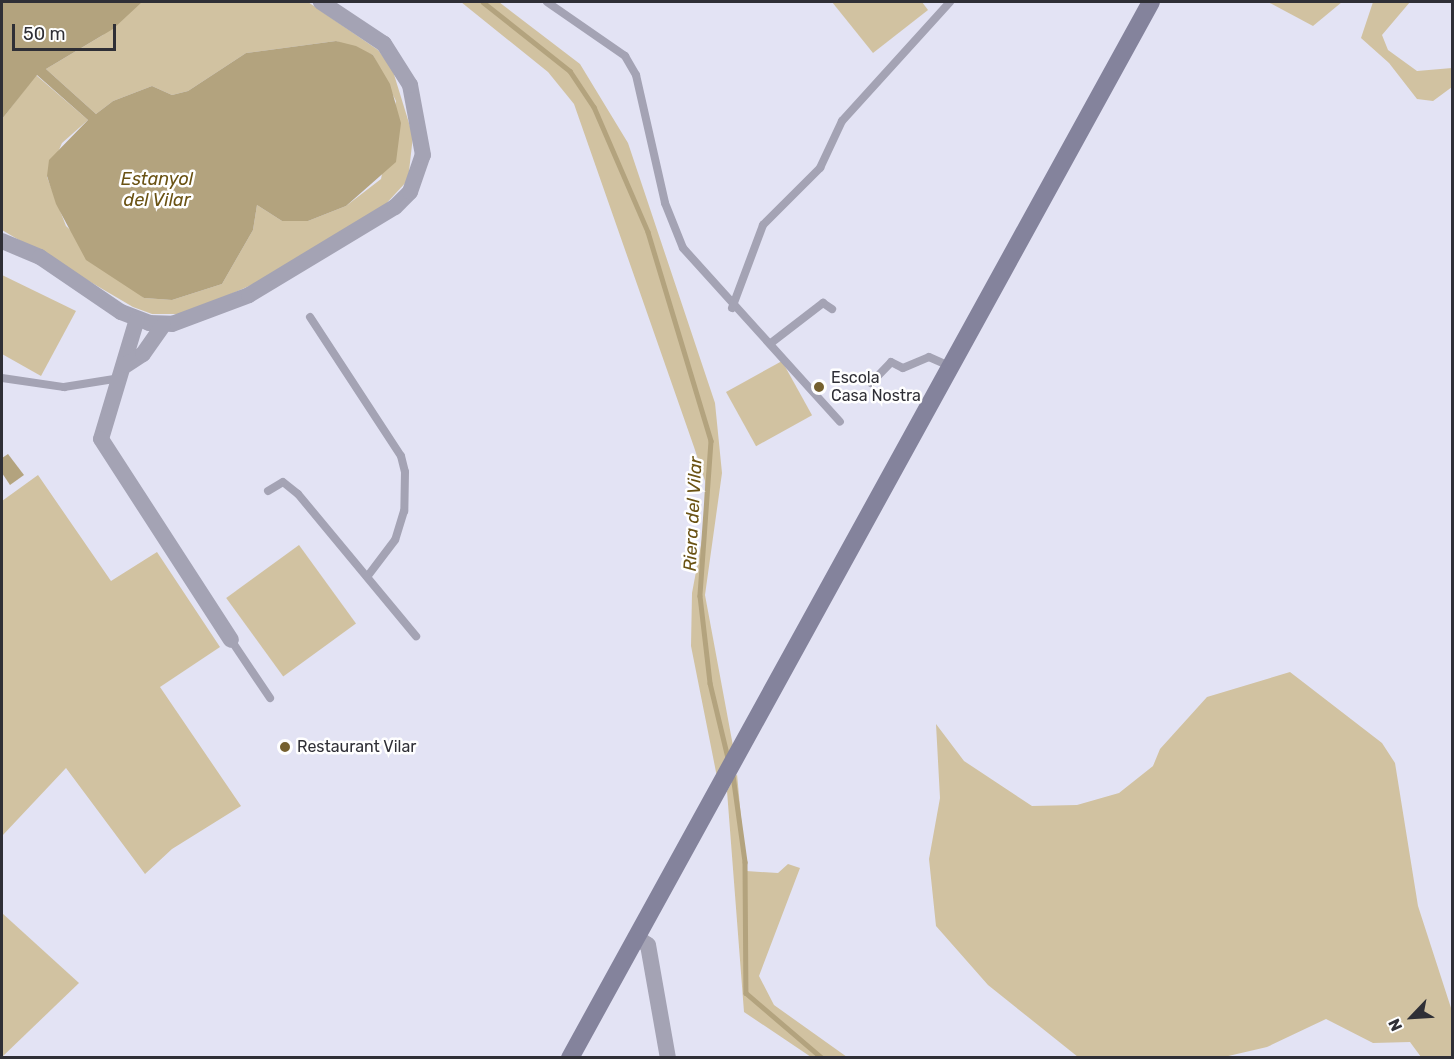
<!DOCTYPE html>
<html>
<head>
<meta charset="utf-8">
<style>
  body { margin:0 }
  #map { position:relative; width:1454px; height:1059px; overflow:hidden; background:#e3e3f4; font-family:Rubik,sans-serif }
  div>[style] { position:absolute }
  .green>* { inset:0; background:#d1c2a1; transform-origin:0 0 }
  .water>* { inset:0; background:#b3a37e }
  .stream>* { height:4.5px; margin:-2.25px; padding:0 2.25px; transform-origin:2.25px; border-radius:2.25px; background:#b3a37e }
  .lane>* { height:8px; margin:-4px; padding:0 4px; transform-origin:4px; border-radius:4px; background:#a4a3b4 }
  .street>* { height:16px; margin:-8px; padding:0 8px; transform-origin:8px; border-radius:8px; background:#a4a3b4 }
  .secondary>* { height:18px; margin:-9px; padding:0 9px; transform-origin:9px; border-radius:9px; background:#84839c }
  .dots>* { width:16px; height:16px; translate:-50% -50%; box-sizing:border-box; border:3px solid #fff; border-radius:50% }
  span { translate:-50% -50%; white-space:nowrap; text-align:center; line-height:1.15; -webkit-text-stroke:5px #fff; paint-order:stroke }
  .poi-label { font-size:16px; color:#2f2f36 }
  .left { translate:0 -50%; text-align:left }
  .water-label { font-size:18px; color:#6a5213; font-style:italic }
  .frame { position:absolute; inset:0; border:3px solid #2f2f36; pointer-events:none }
  .north { position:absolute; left:1382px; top:987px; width:60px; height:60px; -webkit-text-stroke:4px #fff; paint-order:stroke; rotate:245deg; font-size:16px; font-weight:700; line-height:24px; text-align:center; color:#2f2f36 }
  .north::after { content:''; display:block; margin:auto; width:21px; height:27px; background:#2f2f36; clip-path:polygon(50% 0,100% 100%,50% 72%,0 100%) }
  .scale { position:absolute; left:12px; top:24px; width:104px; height:27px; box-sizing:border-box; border:3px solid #2f2f36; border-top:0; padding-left:8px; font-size:18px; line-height:21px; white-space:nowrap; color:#2f2f36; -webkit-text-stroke:4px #fff; paint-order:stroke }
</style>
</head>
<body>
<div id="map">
  <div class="green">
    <i style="clip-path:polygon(122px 2px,308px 2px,378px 50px,392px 68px,413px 136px,408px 180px,383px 207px,258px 282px,185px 314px,152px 314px,133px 307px,2px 230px,2px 119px,36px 75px,88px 120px,62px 143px,47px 177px,66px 226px,144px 298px,172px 300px,222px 284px,253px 230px,257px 205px,282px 221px,308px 221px,346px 206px,381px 179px,396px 101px,373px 55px,336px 41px,246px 53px,188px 91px,172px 95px,152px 86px,113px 101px,96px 114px,46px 69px,103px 35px)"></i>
    <i style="clip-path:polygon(461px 2px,499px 2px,580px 64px,628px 143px,715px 403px,722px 473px,705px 595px,733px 746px,717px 777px,691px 646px,692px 593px,704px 529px,705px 481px,694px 447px,574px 104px,548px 72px)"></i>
    <i style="clip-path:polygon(832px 2px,922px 2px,928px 10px,873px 53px)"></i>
    <i style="clip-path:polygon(1268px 2px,1342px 2px,1313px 26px)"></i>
    <i style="clip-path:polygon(1373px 2px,1410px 2px,1382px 35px,1388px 50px,1417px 71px,1452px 68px,1452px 87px,1433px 101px,1417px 99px,1389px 63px,1361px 38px)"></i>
    <i style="clip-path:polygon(2px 275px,76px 311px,41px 376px,2px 354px)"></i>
    <i style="left:782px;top:361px;width:62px;height:64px;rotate:61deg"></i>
    <i style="clip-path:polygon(38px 475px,111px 581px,157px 552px,220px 647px,160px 687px,241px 806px,172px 849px,145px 874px,66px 768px,2px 836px,2px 501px)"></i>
    <i style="left:299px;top:545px;width:97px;height:90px;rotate:54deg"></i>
    <i style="clip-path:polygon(1290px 672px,1382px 743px,1395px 763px,1418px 906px,1452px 1011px,1452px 1057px,1421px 1057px,1410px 1042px,1373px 1043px,1326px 1019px,1267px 1047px,1224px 1057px,1078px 1057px,988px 985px,936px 926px,929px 859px,940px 798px,936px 724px,964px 761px,1032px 806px,1077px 805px,1119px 793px,1153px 766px,1160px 749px,1207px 697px)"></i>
    <i style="clip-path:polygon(737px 774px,746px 871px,778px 873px,788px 864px,800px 868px,759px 976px,774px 1005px,847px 1057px,811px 1057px,744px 1012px,727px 791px)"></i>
    <i style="clip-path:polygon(2px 913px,79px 983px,2px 1057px)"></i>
  </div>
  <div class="water">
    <i style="clip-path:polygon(2px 2px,142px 2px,113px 29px,46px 69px,96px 114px,113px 101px,152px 86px,172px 95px,188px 91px,246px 53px,336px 41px,356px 46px,373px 55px,390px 84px,401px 123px,396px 162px,346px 206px,308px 221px,282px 221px,257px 205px,253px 230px,222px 284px,172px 300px,144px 298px,86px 260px,56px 204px,47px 176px,49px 160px,88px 120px,37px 75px,2px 119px)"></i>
    <i style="clip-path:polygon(8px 454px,24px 475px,10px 485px,2px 473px,2px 458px)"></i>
  </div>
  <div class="stream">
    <i style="left:483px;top:2px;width:111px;rotate:38.4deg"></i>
    <i style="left:570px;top:71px;width:43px;rotate:56.3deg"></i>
    <i style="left:594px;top:107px;width:136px;rotate:66.6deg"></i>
    <i style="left:648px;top:232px;width:218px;rotate:73.2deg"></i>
    <i style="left:711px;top:441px;width:155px;rotate:94.1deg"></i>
    <i style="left:700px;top:596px;width:88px;rotate:83.4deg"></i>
    <i style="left:710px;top:683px;width:77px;rotate:76.5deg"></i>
    <i style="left:733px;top:775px;width:88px;rotate:82.1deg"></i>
    <i style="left:745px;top:862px;width:131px;rotate:89.6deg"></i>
    <i style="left:746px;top:993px;width:100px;rotate:40.5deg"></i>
  </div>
  <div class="lane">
    <i style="left:547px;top:2px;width:95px;rotate:34.7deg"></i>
    <i style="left:625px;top:56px;width:22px;rotate:60deg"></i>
    <i style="left:636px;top:75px;width:131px;rotate:77.2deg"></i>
    <i style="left:665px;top:203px;width:48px;rotate:68.2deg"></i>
    <i style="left:683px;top:248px;width:234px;rotate:47.9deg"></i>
    <i style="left:732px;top:308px;width:89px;rotate:-69.5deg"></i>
    <i style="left:763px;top:225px;width:81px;rotate:-45deg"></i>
    <i style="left:820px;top:168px;width:52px;rotate:-64.9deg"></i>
    <i style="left:842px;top:121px;width:161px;rotate:-47.8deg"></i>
    <i style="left:310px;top:317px;width:166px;rotate:56.8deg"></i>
    <i style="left:401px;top:456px;width:16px;rotate:76deg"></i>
    <i style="left:405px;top:472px;width:39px;rotate:91deg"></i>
    <i style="left:404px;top:511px;width:30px;rotate:107deg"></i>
    <i style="left:395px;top:540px;width:46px;rotate:127.1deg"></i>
    <i style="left:771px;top:343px;width:66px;rotate:-37.6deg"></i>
    <i style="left:823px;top:303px;width:11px;rotate:34deg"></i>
    <i style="left:2px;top:378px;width:63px;rotate:8.3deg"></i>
    <i style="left:64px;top:387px;width:57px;rotate:-9.1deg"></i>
    <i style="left:871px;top:383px;width:29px;rotate:-46deg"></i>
    <i style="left:891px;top:362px;width:13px;rotate:27deg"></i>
    <i style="left:903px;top:368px;width:28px;rotate:-23deg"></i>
    <i style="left:929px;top:357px;width:22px;rotate:24deg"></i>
    <i style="left:268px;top:491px;width:17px;rotate:-31deg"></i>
    <i style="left:283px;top:482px;width:19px;rotate:39deg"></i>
    <i style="left:298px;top:494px;width:185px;rotate:50.3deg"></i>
    <i style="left:231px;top:640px;width:70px;rotate:56.1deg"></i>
  </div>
  <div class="street">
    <i style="left:2px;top:241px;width:41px;rotate:22.8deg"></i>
    <i style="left:40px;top:257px;width:98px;rotate:34.2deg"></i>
    <i style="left:121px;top:312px;width:30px;rotate:21deg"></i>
    <i style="left:149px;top:323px;width:23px;rotate:2deg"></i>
    <i style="left:172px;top:324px;width:82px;rotate:-20.6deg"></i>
    <i style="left:249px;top:295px;width:170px;rotate:-31.1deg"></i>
    <i style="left:395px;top:207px;width:21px;rotate:-45deg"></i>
    <i style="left:410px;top:192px;width:39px;rotate:-71deg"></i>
    <i style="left:423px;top:155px;width:71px;rotate:-100.5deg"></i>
    <i style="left:410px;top:85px;width:49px;rotate:-122.4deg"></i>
    <i style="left:384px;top:44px;width:76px;rotate:-146.3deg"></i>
    <i style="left:137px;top:319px;width:125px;rotate:106.7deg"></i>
    <i style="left:101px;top:439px;width:239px;rotate:57.1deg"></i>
    <i style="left:126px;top:365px;width:20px;rotate:-33deg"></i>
    <i style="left:143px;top:354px;width:35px;rotate:-55deg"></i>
    <i style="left:636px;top:937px;width:14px;rotate:34deg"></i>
    <i style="left:648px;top:945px;width:115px;rotate:80deg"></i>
  </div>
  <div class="secondary">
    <i style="left:570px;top:1058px;width:1205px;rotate:-61.18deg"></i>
  </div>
  <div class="dots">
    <i style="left:819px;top:387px;background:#75602f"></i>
    <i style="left:285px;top:747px;background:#75602f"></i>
  </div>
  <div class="poi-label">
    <span class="left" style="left:831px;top:387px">Escola<br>Casa Nostra</span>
    <span class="left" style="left:297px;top:747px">Restaurant Vilar</span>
  </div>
  <div class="water-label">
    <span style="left:157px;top:190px">Estanyol<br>del Vilar</span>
    <span style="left:693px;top:514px;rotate:-87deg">Riera del Vilar</span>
  </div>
  <div class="frame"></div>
  <div class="north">N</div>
  <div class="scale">50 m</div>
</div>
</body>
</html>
